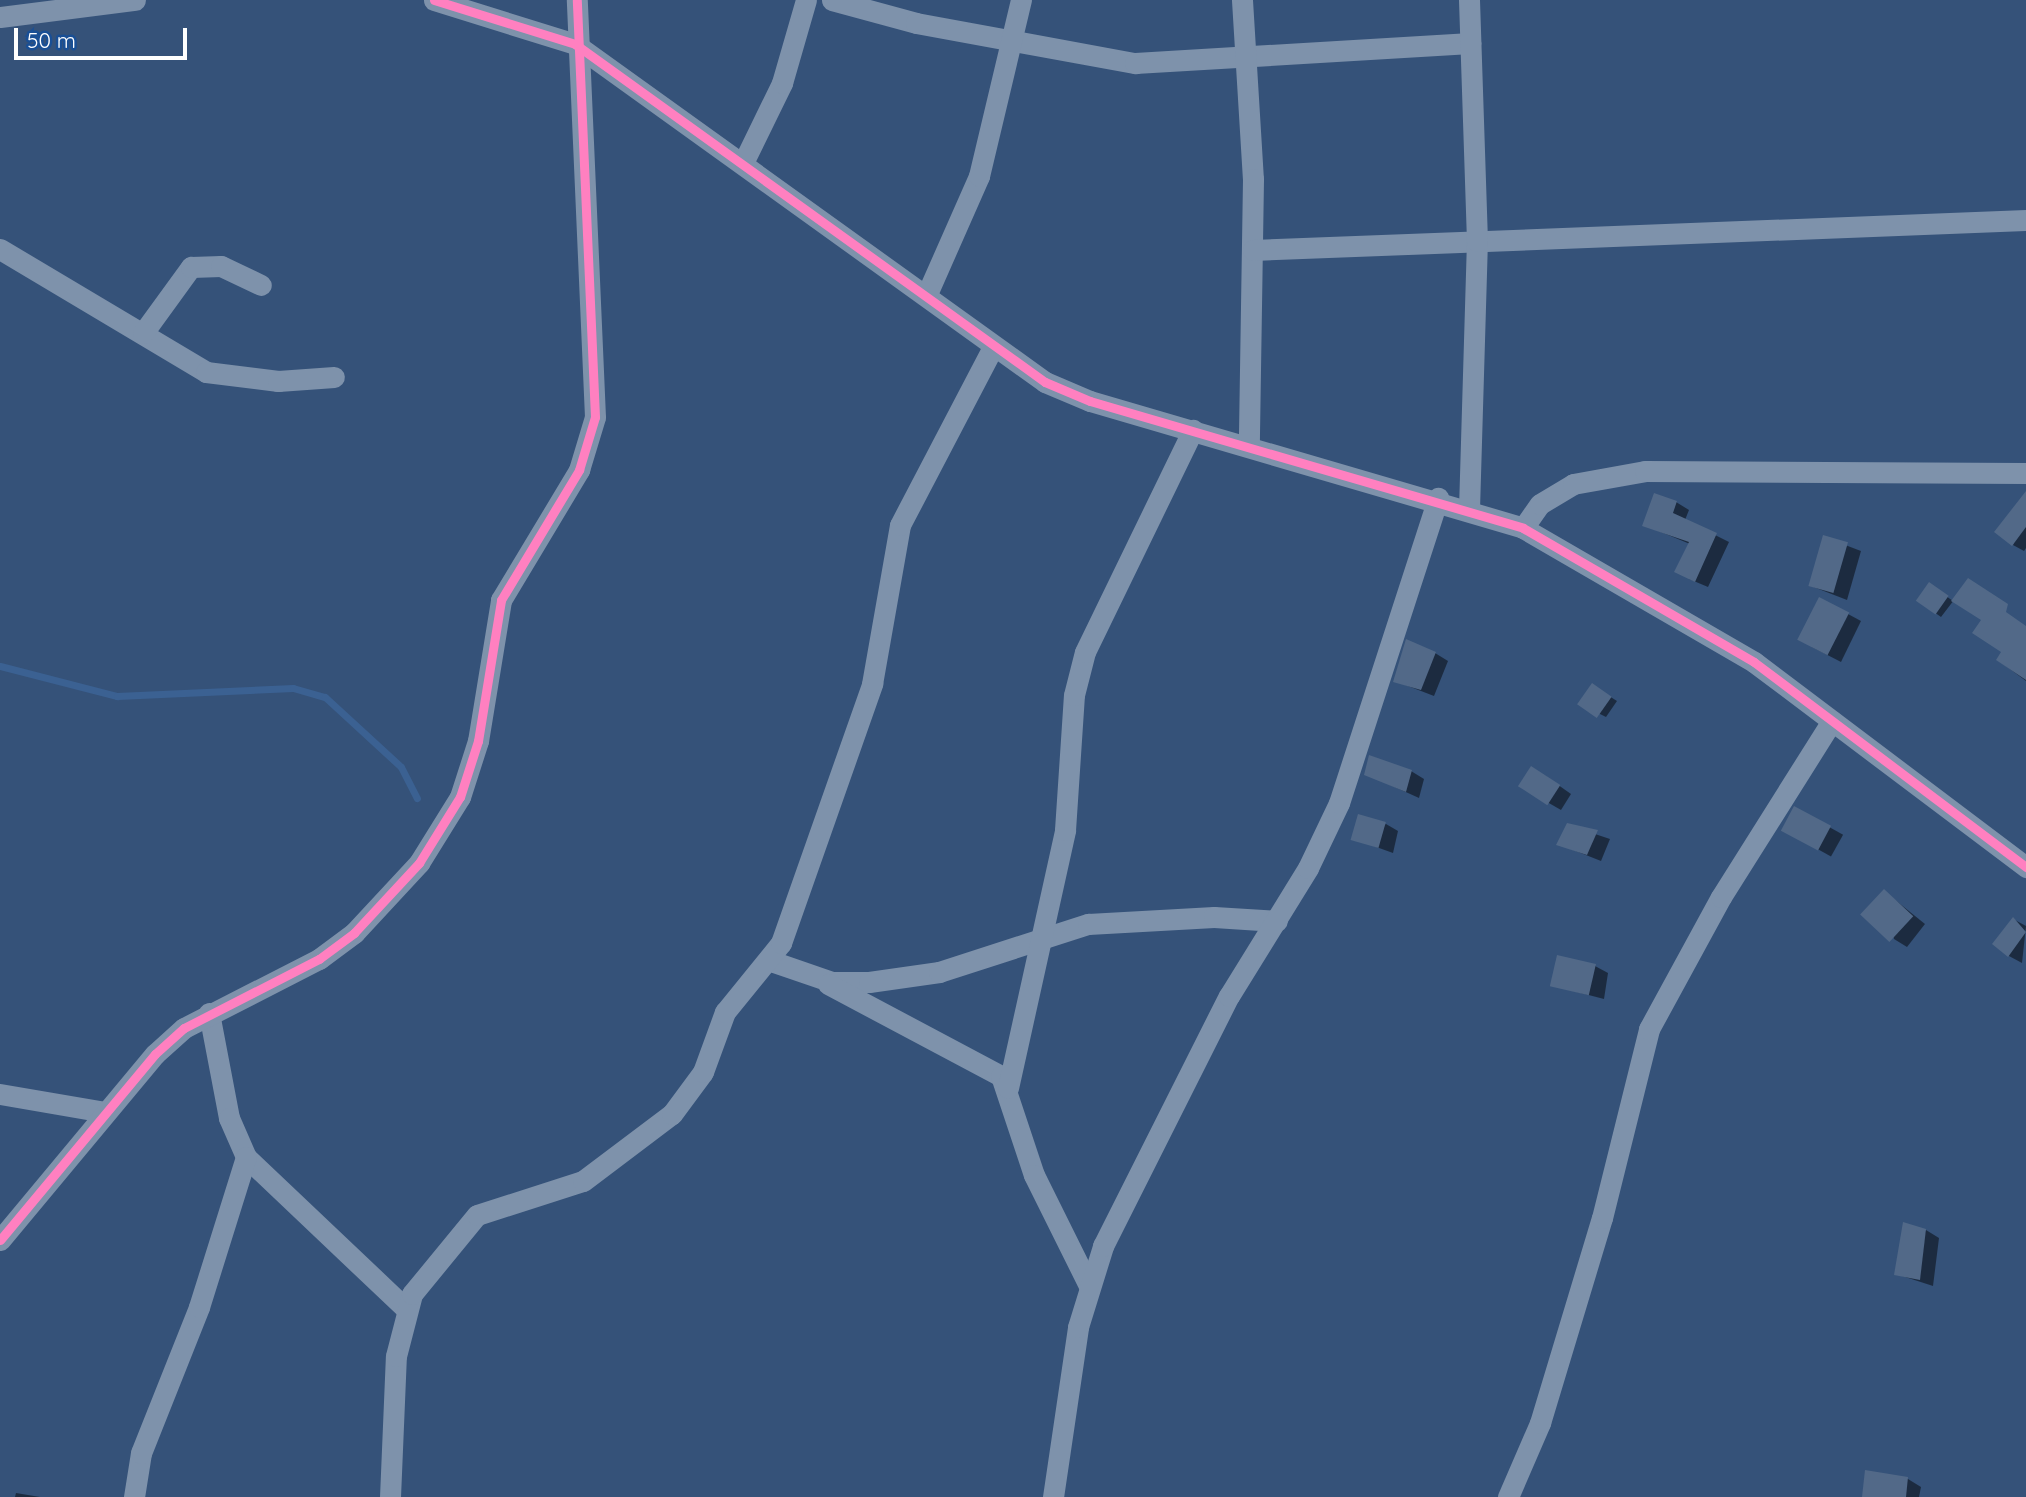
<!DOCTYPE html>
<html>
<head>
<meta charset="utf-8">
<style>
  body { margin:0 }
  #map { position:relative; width:2026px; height:1497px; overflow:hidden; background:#355279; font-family:Quicksand,sans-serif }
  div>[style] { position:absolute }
  .shadow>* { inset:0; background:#0007; transform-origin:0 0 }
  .stream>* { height:7px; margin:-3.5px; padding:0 3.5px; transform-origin:3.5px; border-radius:3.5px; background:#3b6192 }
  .building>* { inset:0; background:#526988; transform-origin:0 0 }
  .street>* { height:21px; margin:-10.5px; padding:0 10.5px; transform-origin:10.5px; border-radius:10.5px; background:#7e92ab }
  .cycleway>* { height:9px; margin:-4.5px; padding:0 4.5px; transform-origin:4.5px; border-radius:4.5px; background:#ff80c0 }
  span { translate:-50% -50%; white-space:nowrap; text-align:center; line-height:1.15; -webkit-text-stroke:6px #194f95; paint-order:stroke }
  .scale { position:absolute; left:14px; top:28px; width:173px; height:32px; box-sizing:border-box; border:4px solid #fff; border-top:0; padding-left:9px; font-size:21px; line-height:24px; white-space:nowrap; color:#fff; -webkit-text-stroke:5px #194f95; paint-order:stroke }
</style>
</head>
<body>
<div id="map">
  <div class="shadow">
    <i style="clip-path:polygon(2026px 498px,2026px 548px,2024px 551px,2013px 545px)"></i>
    <i style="clip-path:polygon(1676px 502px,1689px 510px,1685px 520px,1729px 542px,1708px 587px,1689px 579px,1690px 544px,1644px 525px)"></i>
    <i style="clip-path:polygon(1824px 537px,1861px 551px,1847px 600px,1811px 586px)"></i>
    <i style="clip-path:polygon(1968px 581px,2004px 603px,1991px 622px,2003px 613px,2026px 627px,2026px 681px,1998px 660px,2004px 651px,1974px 632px,1984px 619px,1954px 600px,1941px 617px,1917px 600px,1929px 584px,1953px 601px)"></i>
    <i style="clip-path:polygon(1820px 599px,1861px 621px,1841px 662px,1812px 647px)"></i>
    <i style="clip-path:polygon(1435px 653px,1448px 661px,1434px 696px,1395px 681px)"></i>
    <i style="clip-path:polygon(1598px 689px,1617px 701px,1606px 717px,1580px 704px)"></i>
    <i style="clip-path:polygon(1411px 771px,1424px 779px,1419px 798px,1366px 774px)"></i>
    <i style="clip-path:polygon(1544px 775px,1571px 794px,1561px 810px,1521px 787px)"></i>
    <i style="left:1795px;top:808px;width:55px;height:25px;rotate:29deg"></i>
    <i style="clip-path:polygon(1386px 824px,1398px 831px,1393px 853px,1354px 839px)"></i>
    <i style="clip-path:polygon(1568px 825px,1610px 839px,1601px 861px,1558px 844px)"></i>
    <i style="clip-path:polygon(1884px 891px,1925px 924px,1907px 947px,1894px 939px)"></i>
    <i style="clip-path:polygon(2013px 919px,2026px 926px,2022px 963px,2009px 956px)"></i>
    <i style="clip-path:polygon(1595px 966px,1608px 973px,1604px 999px,1554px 986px)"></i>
    <i style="clip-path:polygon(1926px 1230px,1939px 1238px,1933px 1286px,1896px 1274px)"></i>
    <i style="clip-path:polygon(1867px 1472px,1908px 1479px,1921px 1487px,1919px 1497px,1864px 1497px)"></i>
    <i style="clip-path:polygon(16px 1493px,40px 1497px,15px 1497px)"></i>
  </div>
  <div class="stream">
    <i style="left:0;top:666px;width:121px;rotate:14.4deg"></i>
    <i style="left:117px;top:696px;width:176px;rotate:-2.6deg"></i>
    <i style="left:293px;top:688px;width:33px;rotate:16deg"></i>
    <i style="left:325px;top:697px;width:103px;rotate:42.6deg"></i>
    <i style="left:401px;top:767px;width:35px;rotate:63deg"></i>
  </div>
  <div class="building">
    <i style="clip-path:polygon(2026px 491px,2026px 527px,2012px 546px,1994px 532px)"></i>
    <i style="clip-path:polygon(1654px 493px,1677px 501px,1673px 513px,1717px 533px,1695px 582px,1674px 572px,1689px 542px,1642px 526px)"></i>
    <i style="left:1823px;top:535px;width:26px;height:53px;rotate:16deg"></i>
    <i style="clip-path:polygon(1968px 578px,2008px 604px,2006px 612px,2026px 626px,2026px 680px,1996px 660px,2001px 652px,1972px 633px,1981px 620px,1951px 601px)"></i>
    <i style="left:1929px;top:582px;width:24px;height:23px;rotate:35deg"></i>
    <i style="left:1819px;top:597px;width:34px;height:48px;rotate:27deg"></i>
    <i style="clip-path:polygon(1406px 639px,1436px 652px,1421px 690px,1393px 682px)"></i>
    <i style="left:1592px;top:683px;width:24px;height:26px;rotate:35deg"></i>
    <i style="clip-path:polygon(1369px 755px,1412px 770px,1406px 792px,1364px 775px)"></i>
    <i style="left:1531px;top:766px;width:35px;height:24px;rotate:33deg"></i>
    <i style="left:1794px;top:806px;width:42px;height:28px;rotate:28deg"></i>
    <i style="left:1358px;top:814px;width:29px;height:27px;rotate:16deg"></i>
    <i style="clip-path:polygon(1567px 823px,1598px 830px,1587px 855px,1556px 845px)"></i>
    <i style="left:1884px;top:889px;width:40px;height:35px;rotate:43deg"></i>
    <i style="clip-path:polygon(2013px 917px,2026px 932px,2008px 957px,1992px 944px)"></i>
    <i style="left:1557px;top:955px;width:40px;height:32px;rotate:13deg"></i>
    <i style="clip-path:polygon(1903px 1222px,1926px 1229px,1920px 1280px,1894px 1275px)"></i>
    <i style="clip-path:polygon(1865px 1470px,1908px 1477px,1906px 1497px,1862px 1497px)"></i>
  </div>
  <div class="street">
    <i style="left:434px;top:0;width:148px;rotate:17.3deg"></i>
    <i style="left:575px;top:44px;width:579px;rotate:35.72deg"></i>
    <i style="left:1045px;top:382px;width:49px;rotate:22.9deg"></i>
    <i style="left:1090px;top:401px;width:451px;rotate:16.3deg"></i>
    <i style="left:1523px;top:528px;width:267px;rotate:30.1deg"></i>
    <i style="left:1754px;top:662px;width:341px;rotate:37deg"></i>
    <i style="left:832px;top:0;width:87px;rotate:15.3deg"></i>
    <i style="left:916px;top:23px;width:223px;rotate:10.4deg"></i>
    <i style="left:1135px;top:63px;width:336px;rotate:-3.4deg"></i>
    <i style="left:1242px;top:0;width:179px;rotate:86.5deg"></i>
    <i style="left:1253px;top:179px;width:266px;rotate:90.9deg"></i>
    <i style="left:0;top:17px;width:136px;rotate:-7.2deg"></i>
    <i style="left:744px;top:161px;width:87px;rotate:-64deg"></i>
    <i style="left:782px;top:83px;width:86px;rotate:-73.9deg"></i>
    <i style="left:0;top:249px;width:240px;rotate:30.8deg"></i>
    <i style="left:206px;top:372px;width:73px;rotate:7.1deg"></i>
    <i style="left:278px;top:381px;width:56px;rotate:-4.1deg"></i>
    <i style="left:1253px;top:250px;width:774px;rotate:-2.22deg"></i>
    <i style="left:927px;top:294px;width:129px;rotate:-66.2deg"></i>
    <i style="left:979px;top:176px;width:181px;rotate:-76.6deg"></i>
    <i style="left:143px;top:333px;width:82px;rotate:-54deg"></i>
    <i style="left:191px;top:267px;width:30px;rotate:-2deg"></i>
    <i style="left:221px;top:266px;width:44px;rotate:25.4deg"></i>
    <i style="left:1469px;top:509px;width:268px;rotate:-88.3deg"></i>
    <i style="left:1477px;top:241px;width:241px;rotate:-91.9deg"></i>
    <i style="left:1523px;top:528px;width:29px;rotate:-55deg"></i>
    <i style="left:1540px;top:504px;width:39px;rotate:-31deg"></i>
    <i style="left:1573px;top:484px;width:73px;rotate:-10.2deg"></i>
    <i style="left:1645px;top:471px;width:381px;rotate:0.3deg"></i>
    <i style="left:771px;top:961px;width:65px;rotate:19deg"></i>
    <i style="left:832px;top:982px;width:37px"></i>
    <i style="left:869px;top:982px;width:71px;rotate:-8.1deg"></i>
    <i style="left:939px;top:972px;width:157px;rotate:-17.9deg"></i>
    <i style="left:1088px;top:924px;width:126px;rotate:-3.2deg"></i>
    <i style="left:1214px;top:917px;width:63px;rotate:3.6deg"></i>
    <i style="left:828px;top:984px;width:196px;rotate:28deg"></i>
    <i style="left:1001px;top:1076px;width:104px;rotate:71.6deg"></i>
    <i style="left:1034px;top:1175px;width:124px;rotate:63.6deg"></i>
    <i style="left:209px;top:1013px;width:107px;rotate:79.2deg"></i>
    <i style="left:229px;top:1118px;width:43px;rotate:66.4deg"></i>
    <i style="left:246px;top:1157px;width:219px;rotate:43.5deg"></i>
    <i style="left:1008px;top:1088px;width:264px;rotate:-77.5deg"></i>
    <i style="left:1065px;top:830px;width:135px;rotate:-86.2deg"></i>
    <i style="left:1074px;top:695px;width:44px;rotate:-75.7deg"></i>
    <i style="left:1085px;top:652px;width:247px;rotate:-64.1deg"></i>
    <i style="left:0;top:1094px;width:107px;rotate:9.7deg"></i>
    <i style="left:0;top:1240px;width:242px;rotate:-50.2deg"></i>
    <i style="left:155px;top:1054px;width:39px;rotate:-42deg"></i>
    <i style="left:184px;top:1028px;width:152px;rotate:-27.1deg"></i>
    <i style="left:319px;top:959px;width:44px;rotate:-36.6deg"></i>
    <i style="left:354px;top:933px;width:96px;rotate:-47.1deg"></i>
    <i style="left:419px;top:863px;width:78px;rotate:-58.2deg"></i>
    <i style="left:460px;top:797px;width:59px;rotate:-72.2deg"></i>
    <i style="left:478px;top:741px;width:143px;rotate:-80.7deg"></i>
    <i style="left:501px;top:600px;width:152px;rotate:-59deg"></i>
    <i style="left:579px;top:470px;width:55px;rotate:-73.2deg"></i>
    <i style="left:595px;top:417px;width:417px;rotate:-92.5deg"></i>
    <i style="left:134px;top:1497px;width:45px;rotate:-81deg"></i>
    <i style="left:141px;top:1453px;width:157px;rotate:-68.3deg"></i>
    <i style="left:199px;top:1307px;width:157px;rotate:-72.6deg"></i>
    <i style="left:390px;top:1497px;width:141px;rotate:-87.6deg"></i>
    <i style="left:396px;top:1356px;width:64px;rotate:-75.5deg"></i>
    <i style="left:412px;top:1294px;width:102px;rotate:-50.6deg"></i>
    <i style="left:477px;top:1215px;width:111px;rotate:-17.8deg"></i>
    <i style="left:583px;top:1181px;width:111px;rotate:-37deg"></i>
    <i style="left:672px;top:1114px;width:52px;rotate:-53.6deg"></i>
    <i style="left:703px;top:1072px;width:64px;rotate:-69.9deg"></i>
    <i style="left:725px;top:1012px;width:89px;rotate:-50.9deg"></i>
    <i style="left:781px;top:943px;width:275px;rotate:-70.6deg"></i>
    <i style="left:872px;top:684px;width:161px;rotate:-80deg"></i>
    <i style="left:900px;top:525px;width:199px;rotate:-62.4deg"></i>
    <i style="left:1053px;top:1497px;width:172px;rotate:-81.6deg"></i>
    <i style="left:1078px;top:1327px;width:85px;rotate:-72.8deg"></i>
    <i style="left:1103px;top:1246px;width:280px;rotate:-63.3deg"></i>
    <i style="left:1229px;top:996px;width:150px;rotate:-58.3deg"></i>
    <i style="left:1308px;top:868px;width:72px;rotate:-64.5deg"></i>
    <i style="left:1339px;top:803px;width:321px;rotate:-72deg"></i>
    <i style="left:1508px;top:1497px;width:81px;rotate:-66.6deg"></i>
    <i style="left:1540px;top:1423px;width:214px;rotate:-73.2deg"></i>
    <i style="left:1602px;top:1218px;width:195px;rotate:-76deg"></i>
    <i style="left:1649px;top:1029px;width:150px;rotate:-61.4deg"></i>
    <i style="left:1721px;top:897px;width:208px;rotate:-57.8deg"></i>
  </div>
  <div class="cycleway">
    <i style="left:434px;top:0;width:148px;rotate:17.3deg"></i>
    <i style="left:575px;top:44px;width:579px;rotate:35.72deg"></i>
    <i style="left:1045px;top:382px;width:49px;rotate:22.9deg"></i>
    <i style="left:1090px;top:401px;width:451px;rotate:16.3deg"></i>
    <i style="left:1523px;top:528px;width:267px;rotate:30.1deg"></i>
    <i style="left:1754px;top:662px;width:341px;rotate:37deg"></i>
    <i style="left:0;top:1240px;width:242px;rotate:-50.2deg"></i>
    <i style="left:155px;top:1054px;width:39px;rotate:-42deg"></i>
    <i style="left:184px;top:1028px;width:152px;rotate:-27.1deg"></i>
    <i style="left:319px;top:959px;width:44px;rotate:-36.6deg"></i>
    <i style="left:354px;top:933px;width:96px;rotate:-47.1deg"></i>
    <i style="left:419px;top:863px;width:78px;rotate:-58.2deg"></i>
    <i style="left:460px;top:797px;width:59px;rotate:-72.2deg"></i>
    <i style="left:478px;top:741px;width:143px;rotate:-80.7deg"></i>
    <i style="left:501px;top:600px;width:152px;rotate:-59deg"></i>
    <i style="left:579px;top:470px;width:55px;rotate:-73.2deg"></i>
    <i style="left:595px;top:417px;width:417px;rotate:-92.5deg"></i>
  </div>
  <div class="scale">50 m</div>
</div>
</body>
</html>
